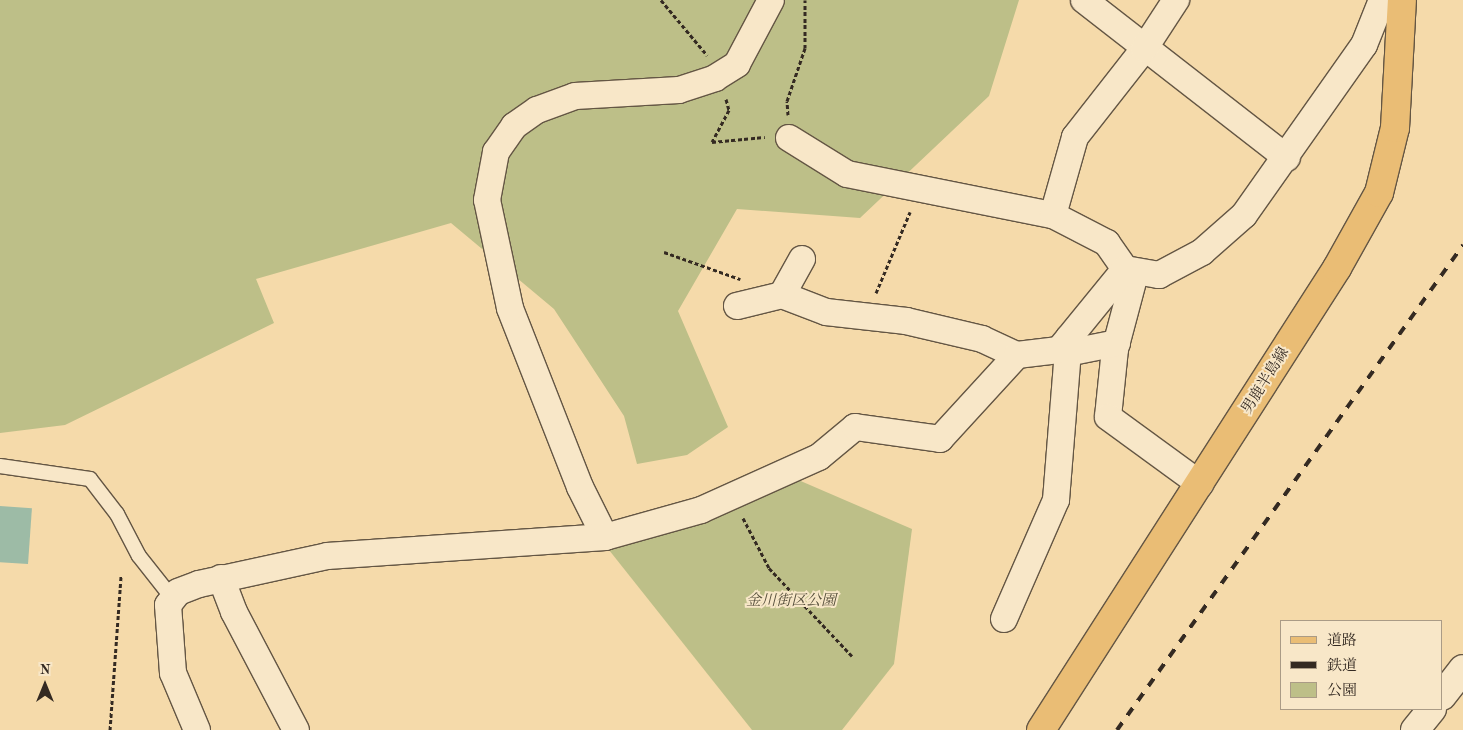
<!DOCTYPE html>
<html>
<head>
<meta charset="utf-8">
<style>
  body { margin:0 }
  #map { position:relative; width:1463px; height:730px; overflow:hidden; background:#f5daaa; font-family:"Old Standard TT","Noto Serif JP",serif }
  div>[style] { position:absolute }
  .green>* { inset:0; background:#bdbf88 }
  .water>* { inset:0; background:#9dbba6; transform-origin:0 0 }
  .path>* { height:3px; margin-top:-1.5px; transform-origin:0; background:repeating-linear-gradient(90deg,#342a22 0 4px,transparent 0 6.5px) }
  .roads { filter:drop-shadow(1px 0 #645644) drop-shadow(-1px 0 #645644) drop-shadow(0 1px #645644) drop-shadow(0 -1px #645644) }
  .lane>* { height:14px; margin:-7px; padding:0 7px; transform-origin:7px; border-radius:7px; background:#f8e7c8 }
  .street>* { height:26px; margin:-13px; padding:0 13px; transform-origin:13px; border-radius:13px; background:#f8e7c8 }
  .secondary>* { height:28px; margin:-14px; padding:0 14px; transform-origin:14px; border-radius:14px; background:#f8e7c8 }
  .primary>* { height:28px; margin:-14px; padding:0 14px; transform-origin:14px; border-radius:14px; background:#eabd75 }
  .rail>* { height:4px; margin-top:-2px; transform-origin:0; background:repeating-linear-gradient(90deg,#342a22 0 9px,transparent 0 18px) }
  span { translate:-50% -50%; white-space:nowrap; text-align:center; line-height:1.15; -webkit-text-stroke:4px #f8e7c8; paint-order:stroke }
  .street-label { font-size:15px; color:#342a22 }
  .park-label { font-size:15px; color:#564f3c; font-style:italic }
  .legend { position:absolute; left:1280px; top:620px; width:162px; height:90px; box-sizing:border-box; background:#f8e7c8; border:1px solid #aa9b86; margin:0; padding:6px 9px; list-style:none; font-size:15px; color:#342a22 }
  .legend li { display:flex; align-items:center; gap:10px; height:25px }
  .legend b { width:25px; border:1px solid #aa9b86 }
  .north { position:absolute; left:20px; top:660px; width:50px; height:50px; -webkit-text-stroke:4px #f8e7c8; paint-order:stroke; rotate:0deg; font-size:14px; font-weight:700; line-height:20px; text-align:center; color:#342a22 }
  .north::after { content:''; display:block; margin:auto; width:18px; height:22px; background:#342a22; clip-path:polygon(50% 0,100% 100%,50% 72%,0 100%) }
</style>
</head>
<body>
<div id="map">
  <div class="green">
    <i style="clip-path:polygon(0 0,1019px 0,989px 96px,860px 218px,737px 209px,678px 311px,728px 427px,687px 455px,637px 464px,624px 416px,554px 309px,451px 223px,256px 279px,274px 323px,65px 425px,0 433px)"></i>
    <i style="clip-path:polygon(796px 479px,912px 529px,894px 664px,842px 730px,752px 730px,609px 550px)"></i>
  </div>
  <div class="water">
    <i style="left:0;top:506px;width:32px;height:56px;rotate:4deg"></i>
  </div>
  <div class="path">
    <i style="left:661px;top:0;width:72px;rotate:50.1deg"></i>
    <i style="left:726px;top:99px;width:11px;rotate:75deg"></i>
    <i style="left:729px;top:110px;width:36px;rotate:118deg"></i>
    <i style="left:712px;top:142px;width:53px;rotate:-5.4deg"></i>
    <i style="left:788px;top:115px;width:14px;rotate:-94deg"></i>
    <i style="left:787px;top:101px;width:56px;rotate:-71.2deg"></i>
    <i style="left:805px;top:48px;width:48px;rotate:-90deg"></i>
    <i style="left:664px;top:252px;width:81px;rotate:19.6deg"></i>
    <i style="left:876px;top:293px;width:88px;rotate:-67.2deg"></i>
    <i style="left:743px;top:518px;width:56px;rotate:62.5deg"></i>
    <i style="left:769px;top:568px;width:121px;rotate:46.7deg"></i>
    <i style="left:110px;top:730px;width:154px;rotate:-85.9deg"></i>
  </div>
  <div class="roads">
    <div class="lane">
      <i style="left:0;top:466px;width:91px;rotate:8.2deg"></i>
      <i style="left:90px;top:479px;width:44px;rotate:52.4deg"></i>
      <i style="left:117px;top:514px;width:47px;rotate:62.4deg"></i>
      <i style="left:139px;top:556px;width:55px;rotate:51.7deg"></i>
    </div>
    <div class="street">
      <i style="left:1084px;top:0;width:257px;rotate:37.9deg"></i>
      <i style="left:789px;top:138px;width:68px;rotate:31.8deg"></i>
      <i style="left:847px;top:174px;width:210px;rotate:11.3deg"></i>
      <i style="left:802px;top:259px;width:41px;rotate:119.1deg"></i>
      <i style="left:782px;top:295px;width:47px;rotate:21.1deg"></i>
      <i style="left:826px;top:312px;width:81px;rotate:6.4deg"></i>
      <i style="left:906px;top:321px;width:78px;rotate:13.3deg"></i>
      <i style="left:982px;top:339px;width:38px;rotate:25deg"></i>
      <i style="left:1125px;top:269px;width:32px;rotate:-125deg"></i>
      <i style="left:1107px;top:243px;width:61px;rotate:-152.6deg"></i>
      <i style="left:1053px;top:215px;width:81px;rotate:-74.2deg"></i>
      <i style="left:1075px;top:137px;width:112px;rotate:-51.9deg"></i>
      <i style="left:1144px;top:49px;width:59px;rotate:-56.9deg"></i>
      <i style="left:1135px;top:274px;width:78px;rotate:104.9deg"></i>
      <i style="left:1115px;top:349px;width:68px;rotate:95.9deg"></i>
      <i style="left:1108px;top:417px;width:114px;rotate:36.1deg"></i>
      <i style="left:737px;top:306px;width:46px;rotate:-13.7deg"></i>
      <i style="left:1067px;top:353px;width:51px;rotate:-11.3deg"></i>
      <i style="left:605px;top:537px;width:56px;rotate:-116.6deg"></i>
      <i style="left:580px;top:487px;width:192px;rotate:-111.4deg"></i>
      <i style="left:510px;top:308px;width:110px;rotate:-102deg"></i>
      <i style="left:487px;top:200px;width:49px;rotate:-79.4deg"></i>
      <i style="left:496px;top:152px;width:32px;rotate:-55deg"></i>
      <i style="left:514px;top:126px;width:28px;rotate:-35deg"></i>
      <i style="left:537px;top:110px;width:40px;rotate:-20.2deg"></i>
      <i style="left:575px;top:96px;width:104px;rotate:-3.3deg"></i>
      <i style="left:679px;top:90px;width:38px;rotate:-18deg"></i>
      <i style="left:715px;top:78px;width:26px;rotate:-32deg"></i>
      <i style="left:737px;top:64px;width:72px;rotate:-62deg"></i>
      <i style="left:221px;top:578px;width:36px;rotate:69deg"></i>
      <i style="left:234px;top:612px;width:133px;rotate:62.3deg"></i>
      <i style="left:1004px;top:619px;width:130px;rotate:-66.4deg"></i>
      <i style="left:1056px;top:500px;width:163px;rotate:-85.4deg"></i>
      <i style="left:197px;top:730px;width:62px;rotate:-112.8deg"></i>
      <i style="left:173px;top:673px;width:68px;rotate:-94.2deg"></i>
      <i style="left:168px;top:605px;width:16px;rotate:-52deg"></i>
      <i style="left:178px;top:592px;width:22px;rotate:-21deg"></i>
      <i style="left:199px;top:584px;width:131px;rotate:-12.3deg"></i>
      <i style="left:327px;top:556px;width:279px;rotate:-3.9deg"></i>
      <i style="left:605px;top:537px;width:100px;rotate:-15.7deg"></i>
      <i style="left:701px;top:510px;width:129px;rotate:-24.2deg"></i>
      <i style="left:819px;top:457px;width:47px;rotate:-39.8deg"></i>
      <i style="left:855px;top:427px;width:86px;rotate:8deg"></i>
      <i style="left:940px;top:439px;width:114px;rotate:-47.5deg"></i>
      <i style="left:1017px;top:355px;width:42px;rotate:-6.8deg"></i>
      <i style="left:1059px;top:350px;width:104px;rotate:-50.8deg"></i>
      <i style="left:1125px;top:269px;width:35px;rotate:10deg"></i>
      <i style="left:1159px;top:275px;width:49px;rotate:-28.1deg"></i>
      <i style="left:1202px;top:252px;width:56px;rotate:-41.4deg"></i>
      <i style="left:1244px;top:215px;width:208px;rotate:-54.8deg"></i>
      <i style="left:1364px;top:45px;width:48px;rotate:-68.2deg"></i>
    </div>
    <div class="secondary">
      <i style="left:1442px;top:696px;width:34px;rotate:-52deg"></i>
      <i style="left:1415px;top:730px;width:27px;rotate:-51deg"></i>
    </div>
    <div class="primary">
      <i style="left:1041px;top:730px;width:549px;rotate:-57.35deg"></i>
      <i style="left:1337px;top:268px;width:86px;rotate:-60.8deg"></i>
      <i style="left:1379px;top:193px;width:67px;rotate:-76.2deg"></i>
      <i style="left:1395px;top:128px;width:128px;rotate:-86.9deg"></i>
    </div>
  </div>
  <div class="rail">
    <i style="left:1117px;top:730px;width:596px;rotate:-54.5deg"></i>
  </div>
  <div class="street-label">
    <span style="left:1266px;top:381px;rotate:-58deg">男鹿半島線</span>
  </div>
  <div class="park-label">
    <span style="left:791px;top:602px">金川街区公園</span>
  </div>
  <ul class="legend">
  <li><b style="height:6px;background:#eabd75"></b>道路</li>
  <li><b style="height:6px;background:#342a22"></b>鉄道</li>
  <li><b style="height:14px;background:#bdbf88"></b>公園</li>
  </ul>
  <div class="north">N</div>
</div>
</body>
</html>
